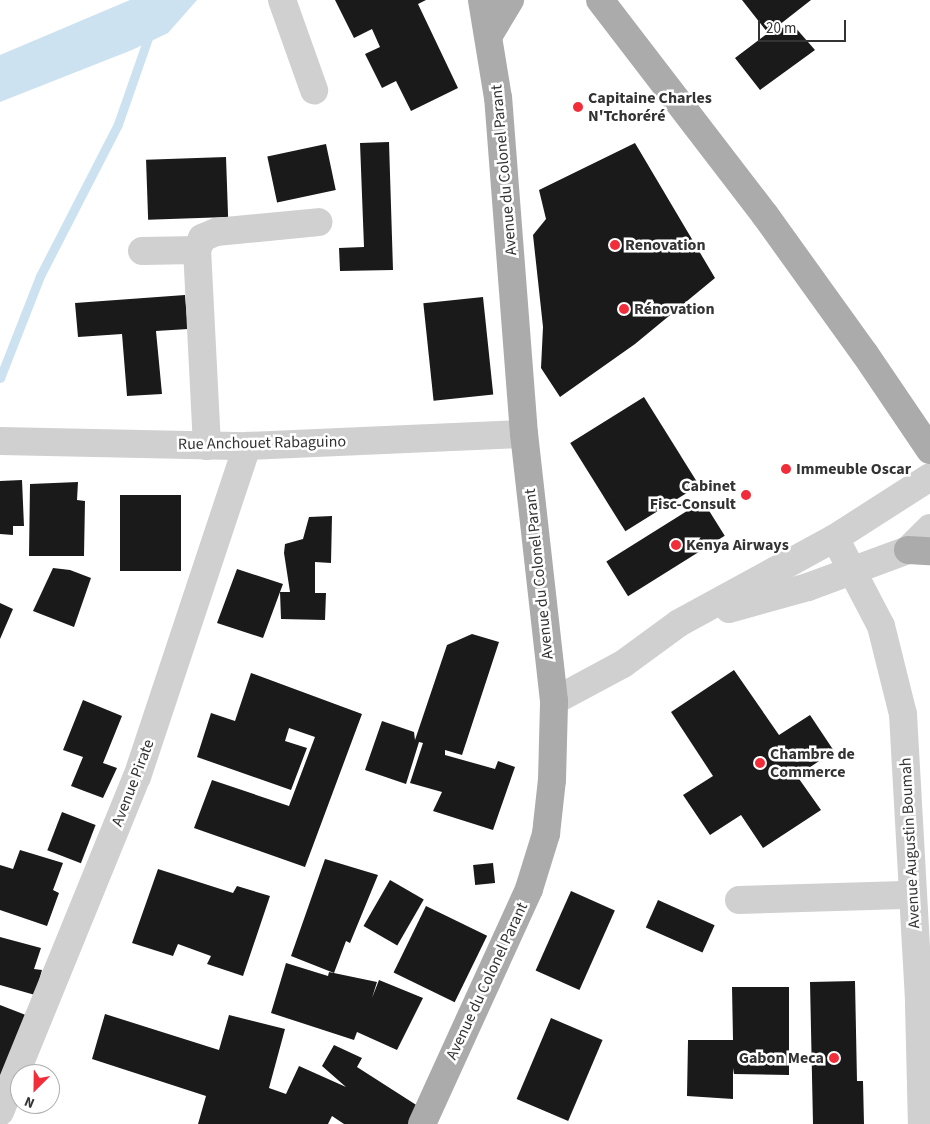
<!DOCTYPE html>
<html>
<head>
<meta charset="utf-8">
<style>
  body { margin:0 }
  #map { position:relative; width:930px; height:1124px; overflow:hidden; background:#fff; font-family:"Source Sans 3",sans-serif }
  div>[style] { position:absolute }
  .water>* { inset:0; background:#cce2f0 }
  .stream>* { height:9px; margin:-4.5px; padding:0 4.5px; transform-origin:4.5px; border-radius:4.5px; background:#cce2f0 }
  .building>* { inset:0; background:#1a1a1a; transform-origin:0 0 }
  .minor>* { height:28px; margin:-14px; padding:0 14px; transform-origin:14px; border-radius:14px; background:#d0d0d0 }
  .major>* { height:28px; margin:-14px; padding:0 14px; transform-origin:14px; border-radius:14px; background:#ababab }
  .dots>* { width:14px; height:14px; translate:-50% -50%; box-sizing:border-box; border:2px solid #fff; border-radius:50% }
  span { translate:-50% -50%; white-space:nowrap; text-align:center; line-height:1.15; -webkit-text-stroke:5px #fff; paint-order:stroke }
  .poi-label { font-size:16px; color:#333; font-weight:700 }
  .left { translate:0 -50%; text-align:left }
  .right { translate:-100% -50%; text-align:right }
  .street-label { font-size:16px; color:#333 }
  .north { position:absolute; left:10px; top:1064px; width:50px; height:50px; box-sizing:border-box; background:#fff; border:1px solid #adadad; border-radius:50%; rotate:203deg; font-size:14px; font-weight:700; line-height:20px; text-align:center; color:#333 }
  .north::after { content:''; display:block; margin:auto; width:18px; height:22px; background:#f12d3a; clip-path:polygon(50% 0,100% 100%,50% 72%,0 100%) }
  .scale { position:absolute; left:758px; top:20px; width:88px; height:22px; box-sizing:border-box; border:2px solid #333; border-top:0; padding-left:6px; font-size:15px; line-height:18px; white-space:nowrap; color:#333; -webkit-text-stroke:4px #fff; paint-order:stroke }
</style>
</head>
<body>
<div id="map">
  <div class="water">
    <i style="clip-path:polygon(130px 0,197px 0,168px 33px,132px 50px,0 102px,0 55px)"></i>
  </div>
  <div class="stream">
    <i style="left:0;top:378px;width:110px;rotate:-68.6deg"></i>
    <i style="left:40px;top:276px;width:171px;rotate:-62.8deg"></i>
    <i style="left:118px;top:124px;width:97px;rotate:-70.8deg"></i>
  </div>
  <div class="building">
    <i style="clip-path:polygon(335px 0,426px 0,418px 4px,458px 88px,411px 111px,396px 81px,382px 88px,365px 54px,380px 47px,372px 29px,354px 38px)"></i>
    <i style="clip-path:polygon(742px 0,811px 0,774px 29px,794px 26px,815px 50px,760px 90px,735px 58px,768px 33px)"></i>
    <i style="clip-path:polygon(389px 142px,393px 270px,340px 271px,339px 248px,364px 247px,360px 143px)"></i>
    <i style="clip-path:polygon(635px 143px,715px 278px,635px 344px,560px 397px,541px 368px,543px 327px,533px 235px,546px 219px,539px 190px)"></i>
    <i style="left:326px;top:144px;width:47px;height:60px;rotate:78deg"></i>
    <i style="left:226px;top:157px;width:60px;height:80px;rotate:88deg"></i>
    <i style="clip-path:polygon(185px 295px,188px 329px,156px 331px,162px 394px,127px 396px,122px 334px,78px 337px,75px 303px)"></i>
    <i style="left:483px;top:297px;width:98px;height:60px;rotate:84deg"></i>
    <i style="left:644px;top:397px;width:104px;height:87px;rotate:58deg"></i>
    <i style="clip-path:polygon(22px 480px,24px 526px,13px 526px,13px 535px,0 534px,0 481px)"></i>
    <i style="clip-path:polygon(78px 482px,77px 500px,85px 501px,84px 556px,29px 556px,30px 484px)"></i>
    <i style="left:120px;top:495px;width:61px;height:76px"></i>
    <i style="left:703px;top:501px;width:41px;height:114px;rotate:58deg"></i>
    <i style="clip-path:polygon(332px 516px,331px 563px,315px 562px,315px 593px,326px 593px,325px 620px,281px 619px,280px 592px,263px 638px,217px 623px,237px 569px,283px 584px,280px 592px,290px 592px,284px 553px,285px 544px,303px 539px,309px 517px)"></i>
    <i style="clip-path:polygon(53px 568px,70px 570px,91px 578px,74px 627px,33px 611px)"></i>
    <i style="clip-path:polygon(0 603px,13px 609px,0 639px)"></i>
    <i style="clip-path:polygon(472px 634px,499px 642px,462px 755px,445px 750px,445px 755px,495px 769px,498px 761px,515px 767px,493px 830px,433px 811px,442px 792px,410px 783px,423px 743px,419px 742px,406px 784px,365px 770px,382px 721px,414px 732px,415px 740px,447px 645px)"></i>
    <i style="clip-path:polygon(734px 670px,779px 735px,810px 715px,834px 751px,797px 776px,821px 810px,763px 848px,741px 815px,710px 835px,683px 795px,713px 776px,671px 712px)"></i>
    <i style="clip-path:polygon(251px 673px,362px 714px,305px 867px,194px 828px,212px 780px,289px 806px,315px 737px,289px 728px,285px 741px,307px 748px,291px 790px,197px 757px,211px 713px,235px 721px)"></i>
    <i style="clip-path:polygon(83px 700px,122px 716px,103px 763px,117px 768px,103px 798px,71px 786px,83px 757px,63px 750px)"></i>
    <i style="left:62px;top:812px;width:36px;height:41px;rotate:21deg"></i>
    <i style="clip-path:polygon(20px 850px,63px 863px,53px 890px,59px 893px,47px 926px,0 910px,0 865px,13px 869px)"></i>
    <i style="clip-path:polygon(325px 859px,378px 875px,350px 943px,346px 941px,334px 973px,291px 956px)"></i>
    <i style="left:493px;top:863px;width:20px;height:20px;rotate:84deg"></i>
    <i style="clip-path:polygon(158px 869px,233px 893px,237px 886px,270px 896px,243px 976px,207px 964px,211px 956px,178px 944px,173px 956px,132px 943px)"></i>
    <i style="left:390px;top:880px;width:39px;height:53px;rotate:30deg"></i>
    <i style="left:571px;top:891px;width:48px;height:87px;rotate:24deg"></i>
    <i style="left:658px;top:900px;width:62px;height:30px;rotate:24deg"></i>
    <i style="left:426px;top:906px;width:68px;height:74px;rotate:26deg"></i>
    <i style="clip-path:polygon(0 937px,41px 948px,34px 969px,42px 970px,35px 995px,0 985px)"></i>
    <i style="clip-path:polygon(286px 963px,328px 976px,329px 972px,377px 982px,372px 998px,379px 980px,423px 998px,397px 1050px,357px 1032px,354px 1040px,271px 1013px)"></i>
    <i style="clip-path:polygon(855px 981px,857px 1081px,863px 1081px,864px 1124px,813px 1124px,810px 982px)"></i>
    <i style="clip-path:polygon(732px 987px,789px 987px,789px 1075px,734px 1074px,733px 1068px,733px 1099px,687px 1096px,688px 1040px,733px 1040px)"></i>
    <i style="clip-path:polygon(0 1005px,36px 1019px,0 1113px)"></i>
    <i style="clip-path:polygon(105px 1014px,219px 1050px,229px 1015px,285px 1029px,269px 1088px,286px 1094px,299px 1066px,346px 1087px,322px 1066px,334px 1045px,362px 1058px,357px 1067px,421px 1108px,411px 1124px,344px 1124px,332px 1116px,328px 1124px,198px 1124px,206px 1096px,92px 1059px)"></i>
    <i style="left:551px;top:1018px;width:56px;height:88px;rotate:23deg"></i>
  </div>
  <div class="minor">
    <i style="left:282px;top:0;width:96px;rotate:70.4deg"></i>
    <i style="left:142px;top:251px;width:55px;rotate:-1deg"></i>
    <i style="left:0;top:441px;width:247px;rotate:1.2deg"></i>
    <i style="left:247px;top:446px;width:277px;rotate:-2.5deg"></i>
    <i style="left:207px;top:446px;width:196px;rotate:-92.9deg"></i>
    <i style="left:197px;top:250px;width:13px;rotate:-67deg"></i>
    <i style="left:202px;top:238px;width:15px;rotate:-23deg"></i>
    <i style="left:216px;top:232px;width:103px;rotate:-5.5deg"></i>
    <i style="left:835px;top:538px;width:99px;rotate:62.4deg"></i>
    <i style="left:881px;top:626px;width:91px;rotate:76deg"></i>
    <i style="left:903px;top:714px;width:290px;rotate:86.8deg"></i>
    <i style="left:919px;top:1004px;width:120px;rotate:88.6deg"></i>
    <i style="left:729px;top:609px;width:82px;rotate:-15.6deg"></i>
    <i style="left:808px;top:587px;width:107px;rotate:-20.3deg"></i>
    <i style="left:908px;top:550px;width:31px;rotate:-45deg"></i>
    <i style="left:554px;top:701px;width:78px;rotate:-28.2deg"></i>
    <i style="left:623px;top:664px;width:69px;rotate:-36.2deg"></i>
    <i style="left:679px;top:623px;width:178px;rotate:-28.6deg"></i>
    <i style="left:835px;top:538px;width:113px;rotate:-32.7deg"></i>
    <i style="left:739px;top:900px;width:173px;rotate:-1.7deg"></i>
    <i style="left:0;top:1112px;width:362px;rotate:-67.8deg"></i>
    <i style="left:137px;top:777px;width:349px;rotate:-71.6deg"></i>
  </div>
  <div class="major">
    <i style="left:600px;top:0;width:271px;rotate:52.5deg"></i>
    <i style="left:765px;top:215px;width:171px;rotate:54.3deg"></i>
    <i style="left:865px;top:354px;width:116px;rotate:55.9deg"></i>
    <i style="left:489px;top:35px;width:41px;rotate:-59deg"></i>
    <i style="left:908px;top:550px;width:22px;rotate:3deg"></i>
    <i style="left:422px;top:1124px;width:258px;rotate:-65.5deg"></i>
    <i style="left:529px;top:889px;width:58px;rotate:-72.8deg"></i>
    <i style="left:546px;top:834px;width:54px;rotate:-83.7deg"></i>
    <i style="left:552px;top:780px;width:79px;rotate:-88.5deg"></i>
    <i style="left:554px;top:701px;width:269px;rotate:-96.4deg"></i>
    <i style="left:524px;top:434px;width:337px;rotate:-94.4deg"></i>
    <i style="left:498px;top:98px;width:99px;rotate:-99.3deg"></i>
  </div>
  <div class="dots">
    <i style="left:578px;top:107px;background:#f12d3a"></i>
    <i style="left:615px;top:245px;background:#f12d3a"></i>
    <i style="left:624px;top:309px;background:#f12d3a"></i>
    <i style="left:786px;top:469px;background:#f12d3a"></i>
    <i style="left:746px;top:495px;background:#f12d3a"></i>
    <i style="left:676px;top:545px;background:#f12d3a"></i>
    <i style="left:760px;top:763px;background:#f12d3a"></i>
    <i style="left:834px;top:1058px;background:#f12d3a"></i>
  </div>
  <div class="poi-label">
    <span class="left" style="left:588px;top:107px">Capitaine Charles<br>N'Tchoréré</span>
    <span class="left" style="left:625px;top:245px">Renovation</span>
    <span class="left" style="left:634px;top:309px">Rénovation</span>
    <span class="left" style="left:796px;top:469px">Immeuble Oscar</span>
    <span class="right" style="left:736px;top:495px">Cabinet<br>Fisc-Consult</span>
    <span class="left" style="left:686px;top:545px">Kenya Airways</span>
    <span class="left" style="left:770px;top:763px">Chambre de<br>Commerce</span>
    <span class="right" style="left:824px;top:1058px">Gabon Meca</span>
  </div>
  <div class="street-label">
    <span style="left:504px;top:170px;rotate:-95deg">Avenue du Colonel Parant</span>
    <span style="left:262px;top:443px;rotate:-1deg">Rue Anchouet Rabaguino</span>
    <span style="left:539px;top:574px;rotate:-96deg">Avenue du Colonel Parant</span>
    <span style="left:133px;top:783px;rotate:-69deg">Avenue Pirate</span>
    <span style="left:910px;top:843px;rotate:-93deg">Avenue Augustin Boumah</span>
    <span style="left:487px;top:981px;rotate:-65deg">Avenue du Colonel Parant</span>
  </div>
  <div class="north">N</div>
  <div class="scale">20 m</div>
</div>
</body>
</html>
